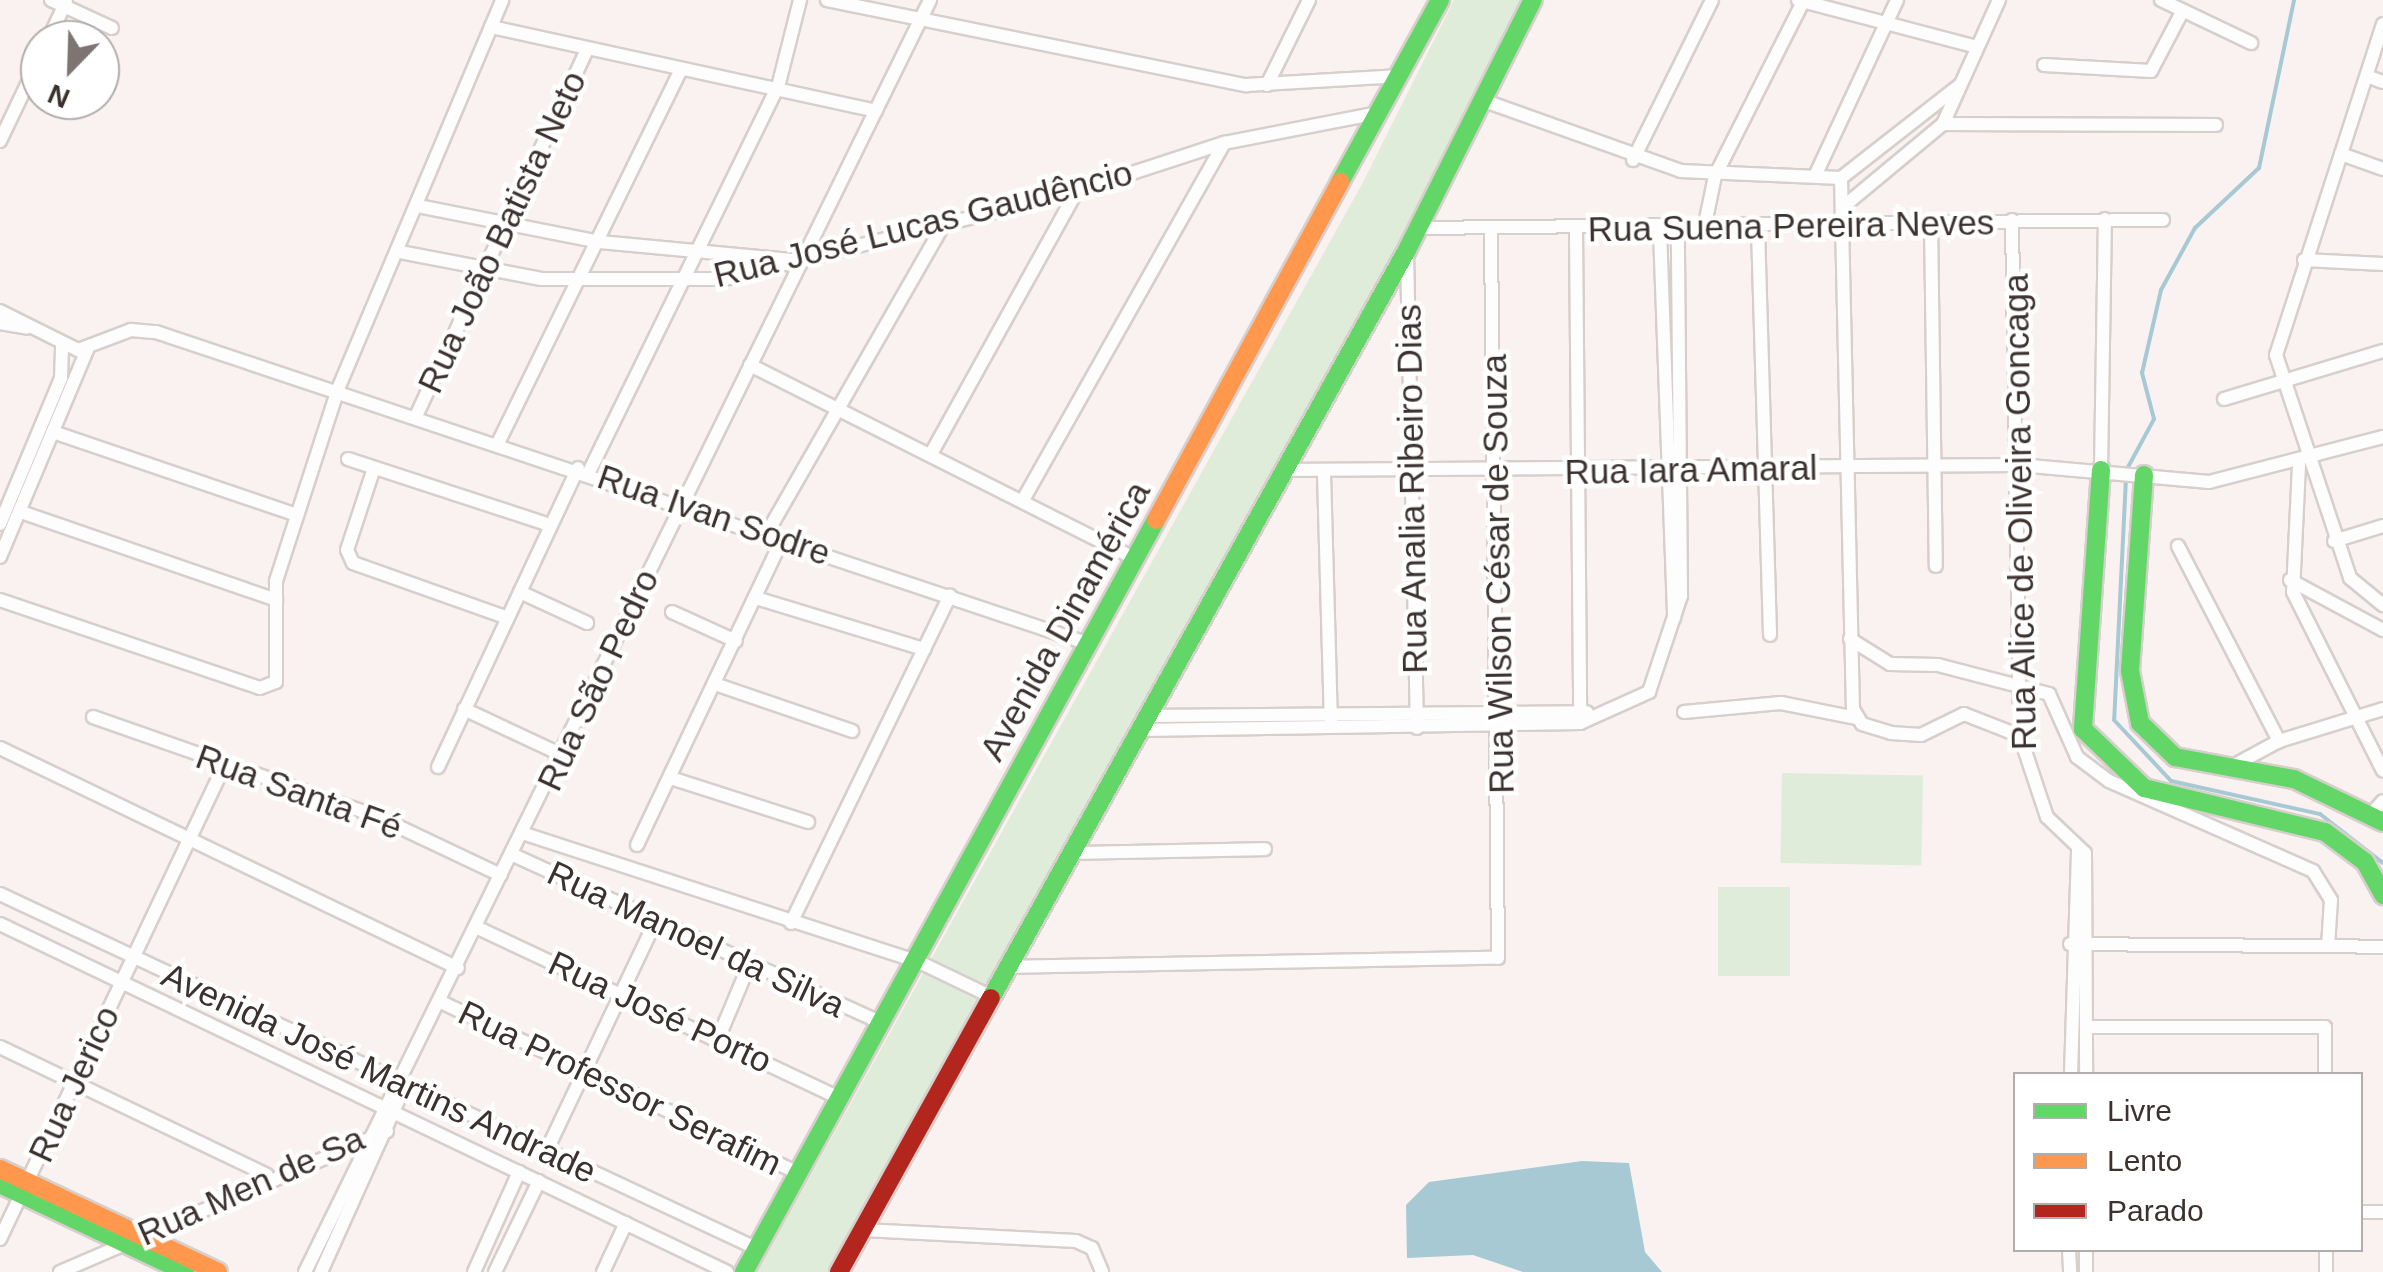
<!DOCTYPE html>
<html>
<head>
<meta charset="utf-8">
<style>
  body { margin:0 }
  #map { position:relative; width:2383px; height:1272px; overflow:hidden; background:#faf2f0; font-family:Helvetica,sans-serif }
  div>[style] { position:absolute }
  .green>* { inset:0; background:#e0ecda; transform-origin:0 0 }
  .water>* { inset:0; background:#a6c9d4 }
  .stream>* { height:4px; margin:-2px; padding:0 2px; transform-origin:2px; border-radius:2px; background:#a6c9d4 }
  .roads { filter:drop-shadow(2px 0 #d6cfcc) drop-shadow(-2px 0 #d6cfcc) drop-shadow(0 2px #d6cfcc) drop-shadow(0 -2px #d6cfcc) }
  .street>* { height:12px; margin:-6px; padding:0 6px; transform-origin:6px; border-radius:6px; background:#fefdfd }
  .fast>* { height:18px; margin:-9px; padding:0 9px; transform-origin:9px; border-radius:9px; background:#63d668 }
  .slow>* { height:18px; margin:-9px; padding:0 9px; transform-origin:9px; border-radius:9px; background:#ff974d }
  .jam>* { height:18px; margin:-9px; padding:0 9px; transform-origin:9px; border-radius:9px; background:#b3261e }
  span { translate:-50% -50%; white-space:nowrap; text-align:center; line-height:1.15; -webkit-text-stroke:9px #fff; paint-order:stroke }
  .street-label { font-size:35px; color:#3b322f }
  .legend { position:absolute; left:2013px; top:1072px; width:350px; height:180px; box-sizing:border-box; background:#fff; border:2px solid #b1adac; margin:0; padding:12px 18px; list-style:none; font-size:30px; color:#3b322f }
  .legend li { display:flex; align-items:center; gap:20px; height:50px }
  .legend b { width:50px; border:2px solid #b1adac }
  .north { position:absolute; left:20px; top:20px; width:100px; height:100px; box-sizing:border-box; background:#fff; border:2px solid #b1adac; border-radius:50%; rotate:203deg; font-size:28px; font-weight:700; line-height:40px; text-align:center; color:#3b322f }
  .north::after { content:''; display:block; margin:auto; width:35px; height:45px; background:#7e7573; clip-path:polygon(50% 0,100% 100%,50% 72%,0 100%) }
</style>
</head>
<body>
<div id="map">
  <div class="green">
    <i style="clip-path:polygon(1454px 0,1524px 0,1384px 275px,835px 1272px,757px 1272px,1362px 184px)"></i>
    <i style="left:1782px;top:773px;width:141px;height:90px;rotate:1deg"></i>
    <i style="left:1718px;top:887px;width:72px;height:89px"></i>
  </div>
  <div class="water">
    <i style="clip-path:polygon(1582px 1161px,1629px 1163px,1645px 1252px,1662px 1272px,1523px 1272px,1473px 1255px,1407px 1258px,1406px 1205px,1429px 1182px)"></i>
  </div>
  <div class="stream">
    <i style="left:2127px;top:469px;width:57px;rotate:-61.6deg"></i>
    <i style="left:2154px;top:419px;width:48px;rotate:-104.6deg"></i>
    <i style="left:2142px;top:373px;width:85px;rotate:-77.1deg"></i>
    <i style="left:2161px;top:290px;width:71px;rotate:-61.3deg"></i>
    <i style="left:2195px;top:228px;width:88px;rotate:-43.2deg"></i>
    <i style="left:2259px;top:168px;width:172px;rotate:-78.2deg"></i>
    <i style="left:2126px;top:478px;width:242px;rotate:92.8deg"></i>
    <i style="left:2114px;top:720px;width:83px;rotate:46.9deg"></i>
    <i style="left:2171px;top:781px;width:153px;rotate:12.5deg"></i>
    <i style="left:2320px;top:814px;width:80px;rotate:37.9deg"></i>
  </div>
  <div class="roads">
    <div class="street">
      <i style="left:51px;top:0;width:67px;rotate:24.7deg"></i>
      <i style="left:827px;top:0;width:428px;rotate:11.5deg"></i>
      <i style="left:1246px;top:85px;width:155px;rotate:-3.3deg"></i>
      <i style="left:1798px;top:0;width:185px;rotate:14.7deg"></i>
      <i style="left:2161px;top:0;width:100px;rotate:25.5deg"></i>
      <i style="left:2383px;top:24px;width:348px;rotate:107.9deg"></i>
      <i style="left:2276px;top:355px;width:235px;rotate:71.6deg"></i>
      <i style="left:2350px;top:578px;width:43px;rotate:39.3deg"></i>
      <i style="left:491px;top:27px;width:394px;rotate:12.3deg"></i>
      <i style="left:48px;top:40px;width:42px;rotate:-64.7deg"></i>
      <i style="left:2044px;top:65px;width:107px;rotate:3.2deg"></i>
      <i style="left:2151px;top:71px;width:67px;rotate:-62.3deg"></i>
      <i style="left:2367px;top:76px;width:17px;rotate:21deg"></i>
      <i style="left:1267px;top:85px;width:95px;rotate:-63.7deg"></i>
      <i style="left:1482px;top:100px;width:211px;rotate:19.6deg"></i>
      <i style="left:1681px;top:171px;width:160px;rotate:2.5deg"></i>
      <i style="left:1943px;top:124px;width:273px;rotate:0.2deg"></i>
      <i style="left:0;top:141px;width:93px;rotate:-64.5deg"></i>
      <i style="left:2341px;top:154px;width:45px;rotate:19.7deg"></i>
      <i style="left:1633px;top:160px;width:178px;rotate:-63.7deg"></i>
      <i style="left:1815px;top:176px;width:194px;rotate:-65deg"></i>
      <i style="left:1841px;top:178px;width:531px;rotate:88.71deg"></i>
      <i style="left:1853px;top:709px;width:17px;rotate:59deg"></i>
      <i style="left:1862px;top:724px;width:30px;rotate:17deg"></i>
      <i style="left:1891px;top:733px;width:30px;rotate:4deg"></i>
      <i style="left:1921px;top:735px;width:48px;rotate:-26deg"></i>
      <i style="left:1964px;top:714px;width:60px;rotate:21.4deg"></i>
      <i style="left:1841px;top:178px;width:151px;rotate:-38deg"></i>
      <i style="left:418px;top:206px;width:186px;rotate:11.2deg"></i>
      <i style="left:600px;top:242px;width:192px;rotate:5.4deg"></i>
      <i style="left:1843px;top:207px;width:130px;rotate:-39.7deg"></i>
      <i style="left:1943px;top:124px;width:136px;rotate:-65.7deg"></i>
      <i style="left:2012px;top:220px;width:516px;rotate:89.11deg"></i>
      <i style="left:2020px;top:736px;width:85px;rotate:71.6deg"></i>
      <i style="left:2047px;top:817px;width:52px;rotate:43.5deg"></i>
      <i style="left:2085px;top:853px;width:221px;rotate:89.7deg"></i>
      <i style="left:1931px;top:222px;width:344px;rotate:89.2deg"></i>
      <i style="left:1418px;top:228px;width:745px;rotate:-0.62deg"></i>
      <i style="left:1704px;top:229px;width:54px;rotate:-78.3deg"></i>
      <i style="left:1715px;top:176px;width:197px;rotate:-63.2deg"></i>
      <i style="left:1758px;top:229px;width:406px;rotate:88.3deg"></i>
      <i style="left:1576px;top:231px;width:492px;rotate:89.5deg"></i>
      <i style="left:1660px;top:231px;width:387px;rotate:87.9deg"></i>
      <i style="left:400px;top:252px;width:144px;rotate:10.8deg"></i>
      <i style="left:541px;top:279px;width:184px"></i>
      <i style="left:725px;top:279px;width:363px;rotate:-14deg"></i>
      <i style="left:1077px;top:191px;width:155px;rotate:-18.1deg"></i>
      <i style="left:1224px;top:143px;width:158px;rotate:-11deg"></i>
      <i style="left:1407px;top:252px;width:476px;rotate:88.8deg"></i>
      <i style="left:2304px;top:260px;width:79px;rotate:2.9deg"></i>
      <i style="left:0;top:311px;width:87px;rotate:26.6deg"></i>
      <i style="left:78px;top:350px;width:57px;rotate:-20.7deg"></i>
      <i style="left:131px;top:330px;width:25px;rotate:5deg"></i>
      <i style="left:156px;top:332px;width:984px;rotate:18.49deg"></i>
      <i style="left:0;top:323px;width:27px;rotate:10deg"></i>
      <i style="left:750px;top:365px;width:432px;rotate:26.7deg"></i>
      <i style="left:2224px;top:399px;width:166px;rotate:-16.8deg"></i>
      <i style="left:417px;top:414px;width:402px;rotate:-65deg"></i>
      <i style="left:53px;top:432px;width:258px;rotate:18.8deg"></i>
      <i style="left:499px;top:441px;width:414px;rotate:-63.9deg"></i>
      <i style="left:931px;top:454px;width:301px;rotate:-61deg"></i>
      <i style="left:348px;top:459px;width:213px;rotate:18.1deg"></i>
      <i style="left:2299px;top:465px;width:127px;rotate:92.7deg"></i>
      <i style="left:2293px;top:592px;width:200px;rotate:63.3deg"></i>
      <i style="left:374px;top:468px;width:86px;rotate:108.2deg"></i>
      <i style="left:347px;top:550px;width:14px;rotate:65deg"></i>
      <i style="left:353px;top:563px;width:164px;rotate:19.5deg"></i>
      <i style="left:1282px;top:470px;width:737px;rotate:-0.39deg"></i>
      <i style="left:2019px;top:465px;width:191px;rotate:5.1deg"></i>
      <i style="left:2209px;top:482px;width:180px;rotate:-14.5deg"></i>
      <i style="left:2101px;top:470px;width:251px;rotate:-89.1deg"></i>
      <i style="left:589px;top:472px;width:429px;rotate:-63.9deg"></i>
      <i style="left:778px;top:87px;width:90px;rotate:-75.8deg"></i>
      <i style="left:1324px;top:474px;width:250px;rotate:88.4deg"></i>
      <i style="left:1023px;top:500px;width:410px;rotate:-60.6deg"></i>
      <i style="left:21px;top:512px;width:270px;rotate:19deg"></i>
      <i style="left:0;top:524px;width:158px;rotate:-67.3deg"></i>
      <i style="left:61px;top:378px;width:33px;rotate:-88deg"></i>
      <i style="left:767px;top:533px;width:354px;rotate:-60.2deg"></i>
      <i style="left:2334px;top:541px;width:51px;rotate:-17deg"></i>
      <i style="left:2178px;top:546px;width:220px;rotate:62.6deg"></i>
      <i style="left:2279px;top:741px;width:109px;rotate:-17.1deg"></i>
      <i style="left:0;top:557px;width:225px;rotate:-67.2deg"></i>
      <i style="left:2290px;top:580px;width:106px;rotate:28.3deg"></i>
      <i style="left:520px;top:592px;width:74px;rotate:24.8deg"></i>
      <i style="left:756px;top:598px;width:176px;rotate:16.9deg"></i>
      <i style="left:0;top:600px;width:274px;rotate:18.7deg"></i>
      <i style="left:260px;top:688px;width:17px;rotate:-21deg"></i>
      <i style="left:276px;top:682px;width:101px;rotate:-90deg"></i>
      <i style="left:276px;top:581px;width:202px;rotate:-72.1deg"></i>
      <i style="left:338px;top:389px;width:422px;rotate:-67.1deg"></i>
      <i style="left:672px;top:612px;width:70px;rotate:24.4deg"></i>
      <i style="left:1850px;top:639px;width:47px;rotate:32deg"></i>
      <i style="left:1890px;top:664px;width:48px;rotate:1.2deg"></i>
      <i style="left:1938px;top:665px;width:115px;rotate:14.6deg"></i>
      <i style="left:2049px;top:694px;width:69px;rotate:66deg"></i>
      <i style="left:2077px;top:757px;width:40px;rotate:37deg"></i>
      <i style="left:2109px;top:781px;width:223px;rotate:23.8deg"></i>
      <i style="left:2313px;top:871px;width:34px;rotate:58deg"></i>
      <i style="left:2331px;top:900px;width:46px;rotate:93.7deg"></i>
      <i style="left:715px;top:684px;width:145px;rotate:18.9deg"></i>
      <i style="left:464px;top:709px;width:108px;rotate:25.1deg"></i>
      <i style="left:1684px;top:712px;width:97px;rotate:-5.3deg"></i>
      <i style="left:1781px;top:703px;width:76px;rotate:11.3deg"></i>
      <i style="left:1148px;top:716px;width:439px;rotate:-0.5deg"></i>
      <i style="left:93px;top:717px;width:300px;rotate:19.3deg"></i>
      <i style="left:376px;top:816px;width:138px;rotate:25.3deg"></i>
      <i style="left:1141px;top:730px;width:439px;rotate:-0.9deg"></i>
      <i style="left:1580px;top:723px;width:76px;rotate:-24.2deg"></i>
      <i style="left:1649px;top:692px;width:101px;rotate:-71.6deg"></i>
      <i style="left:1681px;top:596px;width:365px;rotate:-90.5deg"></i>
      <i style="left:0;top:748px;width:508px;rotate:25.66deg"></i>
      <i style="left:438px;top:767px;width:330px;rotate:-64.9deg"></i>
      <i style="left:2229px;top:768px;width:57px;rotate:-28.4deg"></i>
      <i style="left:671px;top:778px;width:144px;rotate:17.8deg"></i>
      <i style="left:2374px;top:811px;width:13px;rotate:-48deg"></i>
      <i style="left:522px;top:833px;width:415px;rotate:18deg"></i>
      <i style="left:917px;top:961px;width:81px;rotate:25.6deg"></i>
      <i style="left:637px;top:845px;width:339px;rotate:-64.6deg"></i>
      <i style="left:1075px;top:853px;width:190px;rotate:-1.2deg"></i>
      <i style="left:511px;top:854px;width:407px;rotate:24.5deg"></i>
      <i style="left:0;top:894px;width:837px;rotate:25.1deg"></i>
      <i style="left:791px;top:923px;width:364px;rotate:-64.1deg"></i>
      <i style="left:0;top:924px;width:806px;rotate:25.58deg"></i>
      <i style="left:478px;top:928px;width:401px;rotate:25.2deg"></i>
      <i style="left:2070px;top:944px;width:313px;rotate:0.5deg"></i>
      <i style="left:1008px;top:967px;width:490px;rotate:-1.1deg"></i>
      <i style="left:1498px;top:958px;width:725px;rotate:-90.55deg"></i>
      <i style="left:441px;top:1002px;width:398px;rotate:25.6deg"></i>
      <i style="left:2086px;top:1027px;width:239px"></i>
      <i style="left:2325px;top:1027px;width:47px;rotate:90deg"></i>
      <i style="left:718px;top:1039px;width:82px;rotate:-67.2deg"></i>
      <i style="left:0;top:1047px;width:296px;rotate:25.6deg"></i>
      <i style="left:2071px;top:1074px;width:227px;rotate:-88.2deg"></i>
      <i style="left:545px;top:1154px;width:259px;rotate:-64.6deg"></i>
      <i style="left:2360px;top:1212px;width:23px"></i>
      <i style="left:864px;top:1230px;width:212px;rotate:3deg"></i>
      <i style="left:1076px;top:1241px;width:17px;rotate:24deg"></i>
      <i style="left:1092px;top:1248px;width:26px;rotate:67deg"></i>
      <i style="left:0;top:1239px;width:523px;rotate:-64.66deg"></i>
      <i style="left:2069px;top:1250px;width:22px;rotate:87deg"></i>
      <i style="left:2326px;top:1250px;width:22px;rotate:90deg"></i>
      <i style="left:60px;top:1272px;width:356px;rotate:-23.3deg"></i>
      <i style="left:305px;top:1272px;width:1417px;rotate:-63.83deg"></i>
      <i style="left:321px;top:1272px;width:207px;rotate:-65.8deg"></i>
      <i style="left:474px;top:1272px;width:110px;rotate:-65.8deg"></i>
      <i style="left:495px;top:1272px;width:101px;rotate:-64.2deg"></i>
      <i style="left:603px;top:1272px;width:54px;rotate:-64.9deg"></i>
      <i style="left:2086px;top:1272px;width:22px;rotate:-90deg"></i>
    </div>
    <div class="fast">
      <i style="left:1340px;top:182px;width:208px;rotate:-61.2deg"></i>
      <i style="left:2101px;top:470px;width:260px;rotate:94deg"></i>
      <i style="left:2083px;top:729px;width:85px;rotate:44deg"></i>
      <i style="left:2144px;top:788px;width:186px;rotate:13.7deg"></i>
      <i style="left:2325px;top:832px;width:50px;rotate:36.9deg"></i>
      <i style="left:2365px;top:862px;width:38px;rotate:61deg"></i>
      <i style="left:2144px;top:475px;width:196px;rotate:94.1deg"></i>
      <i style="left:2130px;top:671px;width:53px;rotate:79.1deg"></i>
      <i style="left:2140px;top:723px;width:49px;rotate:44.2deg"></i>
      <i style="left:2175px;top:757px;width:121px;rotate:10.5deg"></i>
      <i style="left:2294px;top:779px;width:99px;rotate:25.8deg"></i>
      <i style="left:991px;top:998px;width:856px;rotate:-60.92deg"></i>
      <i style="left:1407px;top:250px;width:280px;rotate:-63.3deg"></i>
      <i style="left:0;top:1184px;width:205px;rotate:25.4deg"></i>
      <i style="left:744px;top:1272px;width:857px;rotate:-61.28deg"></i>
    </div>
    <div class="slow">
      <i style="left:1156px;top:520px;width:385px;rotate:-61.4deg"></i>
      <i style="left:0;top:1169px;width:241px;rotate:25.3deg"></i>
    </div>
    <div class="jam">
      <i style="left:839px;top:1272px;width:313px;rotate:-61deg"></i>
    </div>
  </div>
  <div class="street-label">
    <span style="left:923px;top:224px;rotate:-14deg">Rua José Lucas Gaudêncio</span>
    <span style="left:1791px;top:226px;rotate:-1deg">Rua Suena Pereira Neves</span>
    <span style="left:502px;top:232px;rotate:-65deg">Rua João Batista Neto</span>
    <span style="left:1691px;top:470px;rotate:-1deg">Rua Iara Amaral</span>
    <span style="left:1412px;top:489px;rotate:-91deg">Rua Analia Ribeiro Dias</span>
    <span style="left:2020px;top:512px;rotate:-91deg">Rua Alice de Oliveira Goncaga</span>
    <span style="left:714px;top:515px;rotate:19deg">Rua Ivan Sodre</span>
    <span style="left:1498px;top:574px;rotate:-91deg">Rua Wilson César de Souza</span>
    <span style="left:1065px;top:621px;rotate:-61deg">Avenida Dinamérica</span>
    <span style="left:598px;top:680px;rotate:-65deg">Rua São Pedro</span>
    <span style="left:299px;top:792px;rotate:20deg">Rua Santa Fé</span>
    <span style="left:696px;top:939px;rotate:25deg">Rua Manoel da Silva</span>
    <span style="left:660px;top:1012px;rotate:25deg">Rua José Porto</span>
    <span style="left:379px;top:1073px;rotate:25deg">Avenida José Martins Andrade</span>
    <span style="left:74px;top:1084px;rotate:-65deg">Rua Jerico</span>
    <span style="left:620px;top:1088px;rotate:26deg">Rua Professor Serafim</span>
    <span style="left:251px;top:1186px;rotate:-24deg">Rua Men de Sa</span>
  </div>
  <ul class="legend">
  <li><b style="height:12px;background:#63d668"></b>Livre</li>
  <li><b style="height:12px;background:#ff974d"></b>Lento</li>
  <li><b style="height:12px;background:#b3261e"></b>Parado</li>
  </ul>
  <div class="north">N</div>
</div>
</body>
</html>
